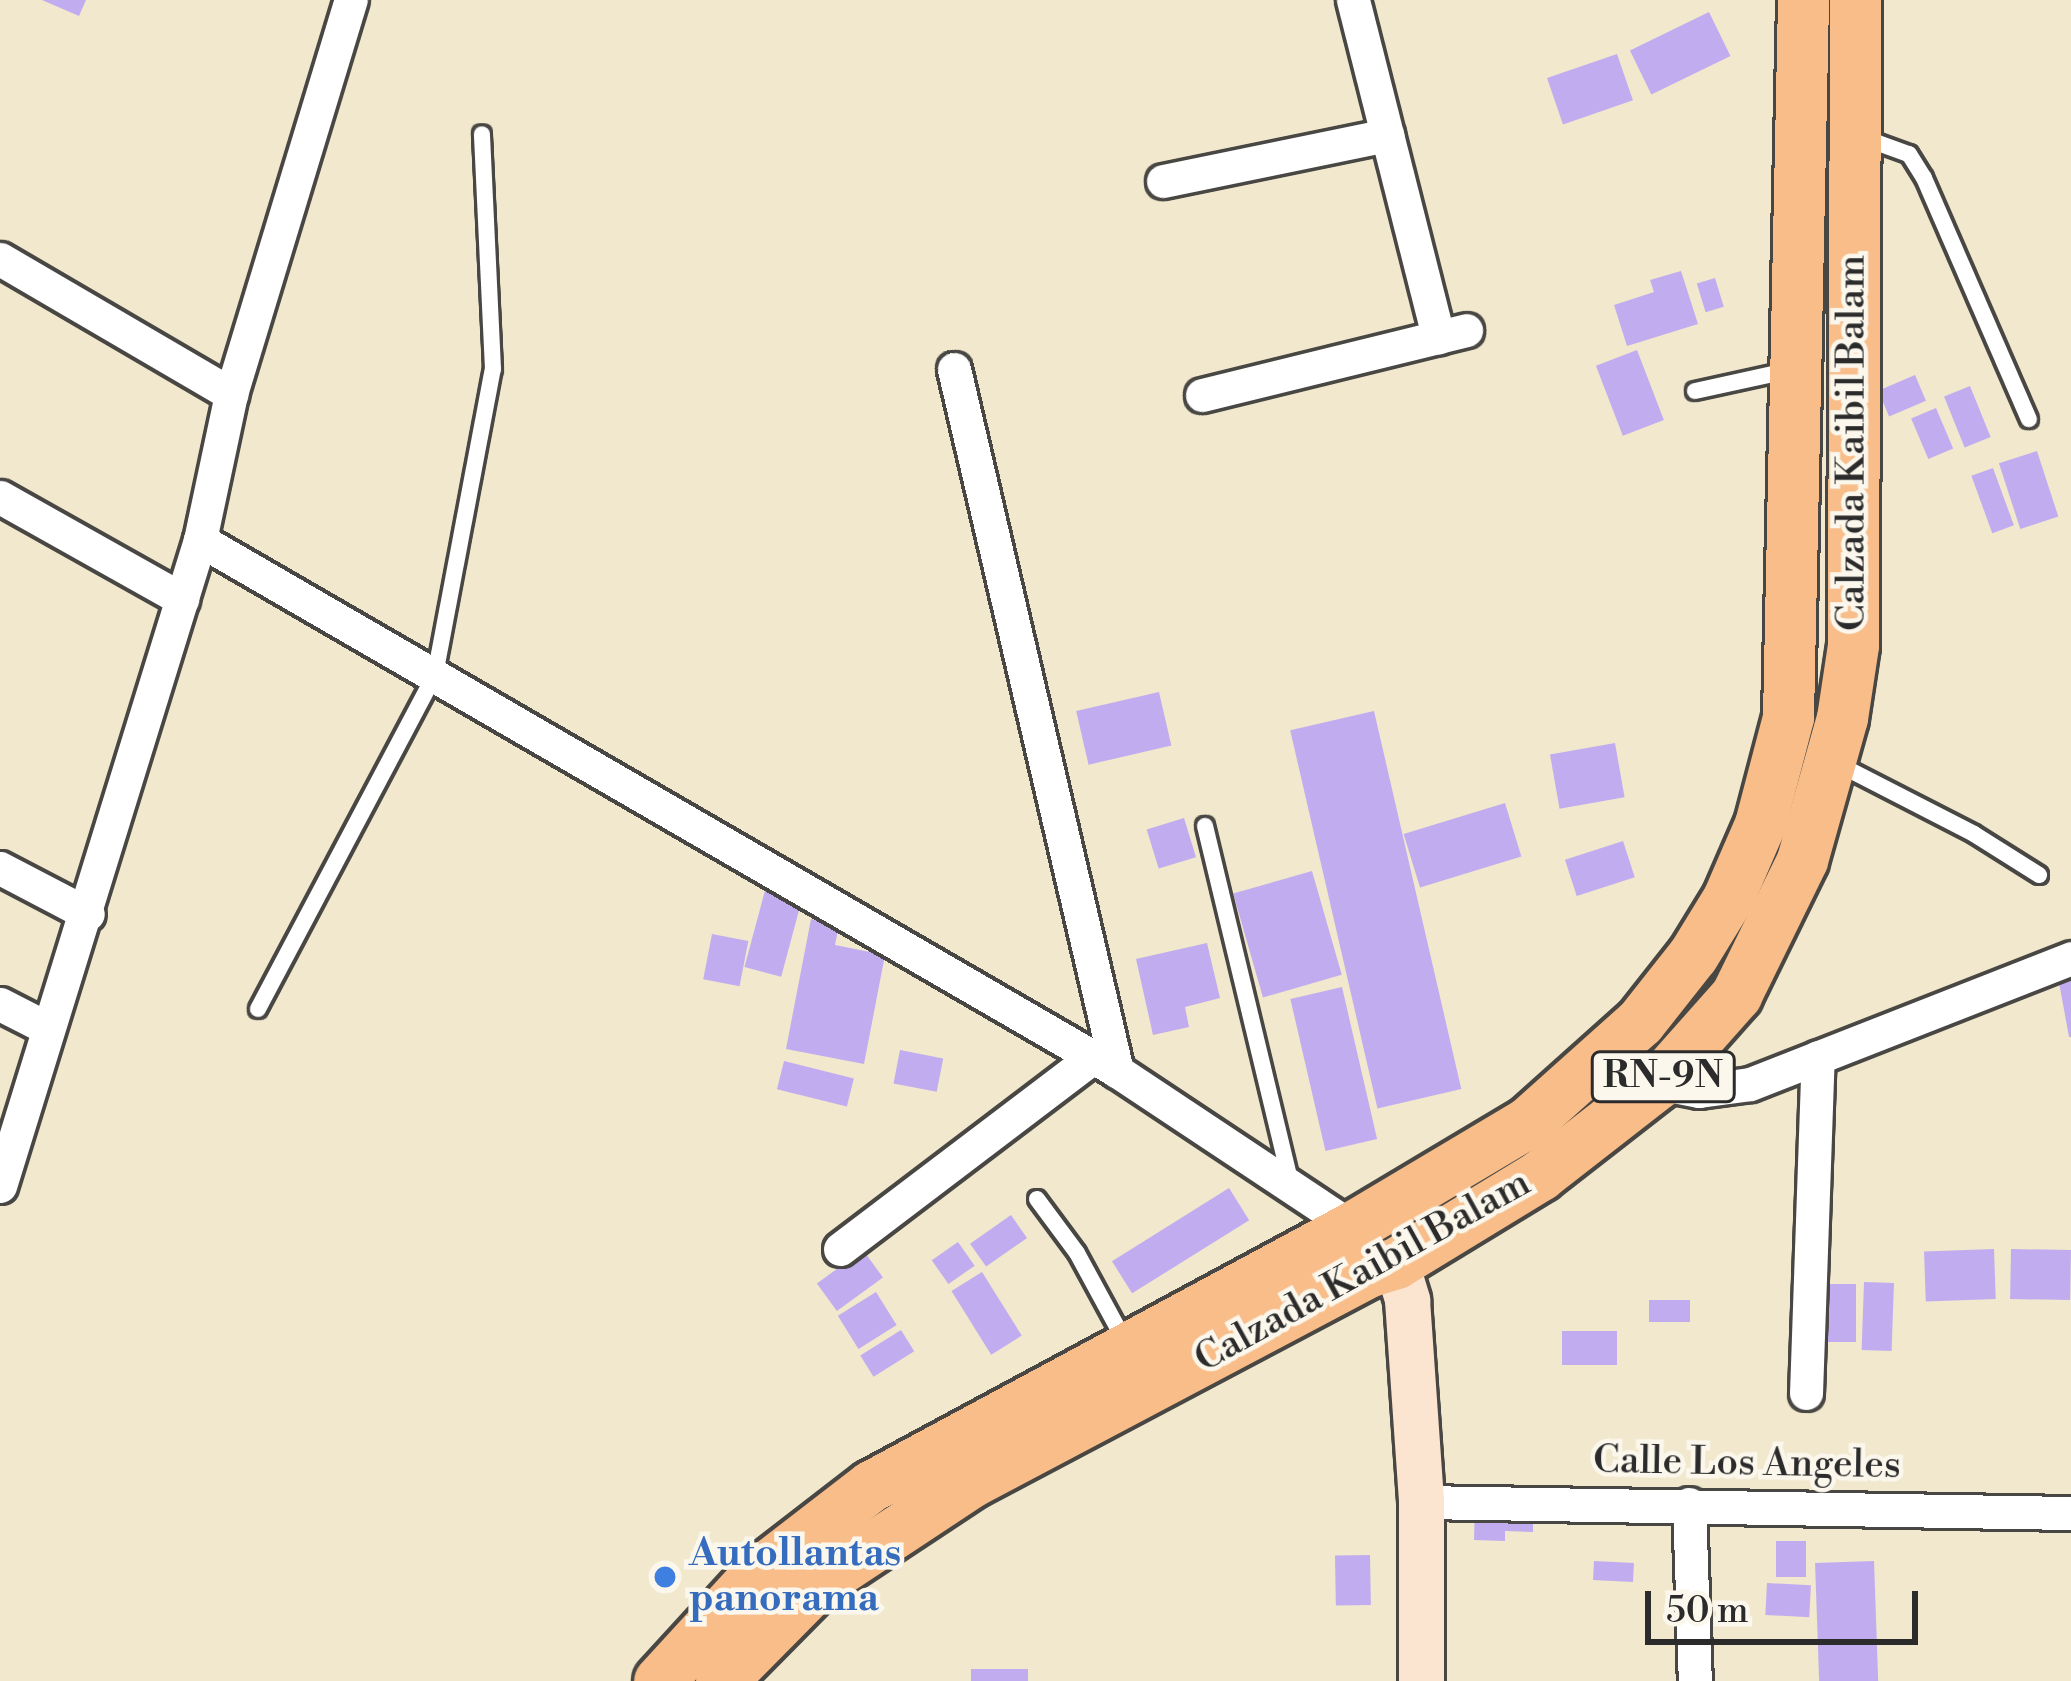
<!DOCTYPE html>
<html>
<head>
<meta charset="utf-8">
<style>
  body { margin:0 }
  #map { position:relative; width:2071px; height:1681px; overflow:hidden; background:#f1e8cd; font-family:"Libre Bodoni",serif }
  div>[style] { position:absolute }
  .building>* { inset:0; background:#c2acf0; transform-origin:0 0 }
  .roads { filter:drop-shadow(3px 0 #494743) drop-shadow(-3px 0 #494743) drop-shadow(0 3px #494743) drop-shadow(0 -3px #494743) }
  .lane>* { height:16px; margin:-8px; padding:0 8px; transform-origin:8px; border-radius:8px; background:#fff }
  .street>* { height:33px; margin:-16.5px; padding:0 16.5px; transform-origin:16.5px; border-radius:16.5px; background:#fff }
  .secondary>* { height:45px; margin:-22.5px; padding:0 22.5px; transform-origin:22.5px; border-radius:22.5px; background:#fce5d0 }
  .primary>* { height:51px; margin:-25.5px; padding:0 25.5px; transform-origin:25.5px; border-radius:25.5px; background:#f8bd89 }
  .dots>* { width:33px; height:33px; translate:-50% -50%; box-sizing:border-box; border:6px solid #fbf7ec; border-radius:50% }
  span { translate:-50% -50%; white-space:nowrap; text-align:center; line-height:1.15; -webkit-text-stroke:9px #fbf7ec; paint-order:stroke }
  .shield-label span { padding:3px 9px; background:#fbf7ec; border:3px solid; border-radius:9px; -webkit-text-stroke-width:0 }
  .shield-label { font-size:36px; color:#2b2b2b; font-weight:700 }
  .street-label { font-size:39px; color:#2b2b2b }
  .shop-label { font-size:39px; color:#366cbe; font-weight:700 }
  .left { translate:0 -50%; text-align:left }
  .scale { position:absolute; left:1645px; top:1591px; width:273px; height:54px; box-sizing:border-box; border:6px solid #2b2b2b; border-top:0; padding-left:15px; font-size:36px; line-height:42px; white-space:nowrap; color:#2b2b2b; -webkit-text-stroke:9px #fbf7ec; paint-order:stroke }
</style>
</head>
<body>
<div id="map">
  <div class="building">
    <i style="clip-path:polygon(42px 0,86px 0,79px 16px)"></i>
    <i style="left:1709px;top:12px;width:49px;height:88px;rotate:64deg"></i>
    <i style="left:1617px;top:54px;width:49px;height:74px;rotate:71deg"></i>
    <i style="clip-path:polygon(1681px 271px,1698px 324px,1627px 346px,1614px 305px,1654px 292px,1650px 280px)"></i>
    <i style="left:1715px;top:278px;width:30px;height:19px;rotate:73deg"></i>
    <i style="left:1637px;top:350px;width:75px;height:44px;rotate:69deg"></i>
    <i style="left:1915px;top:375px;width:28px;height:40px;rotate:67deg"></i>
    <i style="left:1970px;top:386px;width:55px;height:28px;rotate:68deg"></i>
    <i style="left:1936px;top:408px;width:44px;height:27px;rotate:67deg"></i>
    <i style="left:2037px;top:451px;width:69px;height:40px;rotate:72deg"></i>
    <i style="left:1993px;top:468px;width:61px;height:23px;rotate:70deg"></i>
    <i style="left:1159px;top:692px;width:55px;height:85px;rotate:77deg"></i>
    <i style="left:1374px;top:711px;width:388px;height:86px;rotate:77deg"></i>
    <i style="left:1615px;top:743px;width:55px;height:66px;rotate:80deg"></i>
    <i style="left:1505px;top:803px;width:56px;height:106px;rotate:73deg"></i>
    <i style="left:1184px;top:818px;width:41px;height:39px;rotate:73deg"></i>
    <i style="left:1623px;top:841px;width:38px;height:61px;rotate:72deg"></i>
    <i style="left:1312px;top:871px;width:108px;height:82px;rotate:74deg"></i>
    <i style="left:767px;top:883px;width:38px;height:87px;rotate:15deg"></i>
    <i style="clip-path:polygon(811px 919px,839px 925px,835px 945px,885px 955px,864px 1064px,786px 1049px)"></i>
    <i style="left:712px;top:934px;width:37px;height:46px;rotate:11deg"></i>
    <i style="clip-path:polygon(1207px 943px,1220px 998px,1185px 1007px,1189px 1027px,1153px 1035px,1136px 959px)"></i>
    <i style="clip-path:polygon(2071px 975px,2071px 1037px,2069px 1037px,2058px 977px)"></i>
    <i style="left:1342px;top:987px;width:156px;height:53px;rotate:77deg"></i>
    <i style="left:900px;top:1050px;width:44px;height:34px;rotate:11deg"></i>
    <i style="left:784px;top:1061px;width:72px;height:29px;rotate:14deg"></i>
    <i style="left:1229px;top:1188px;width:38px;height:138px;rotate:58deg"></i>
    <i style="left:1011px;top:1215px;width:28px;height:50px;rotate:55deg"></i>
    <i style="left:958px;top:1242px;width:29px;height:32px;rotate:55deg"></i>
    <i style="left:1994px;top:1249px;width:50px;height:70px;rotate:88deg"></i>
    <i style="left:2011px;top:1249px;width:60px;height:50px;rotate:1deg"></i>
    <i style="left:863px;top:1250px;width:34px;height:57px;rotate:54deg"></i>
    <i style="left:982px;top:1272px;width:75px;height:36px;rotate:58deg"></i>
    <i style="left:1864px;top:1282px;width:30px;height:68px;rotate:2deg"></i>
    <i style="left:1821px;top:1284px;width:35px;height:58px"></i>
    <i style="left:876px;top:1292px;width:39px;height:45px;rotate:58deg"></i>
    <i style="left:1690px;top:1300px;width:22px;height:41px;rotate:90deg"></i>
    <i style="left:901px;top:1330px;width:25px;height:48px;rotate:58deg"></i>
    <i style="left:1562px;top:1331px;width:55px;height:34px"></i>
    <i style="clip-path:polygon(1475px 1504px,1533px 1505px,1533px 1532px,1505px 1531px,1505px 1541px,1474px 1540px)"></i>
    <i style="left:1776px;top:1541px;width:30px;height:36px"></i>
    <i style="left:1370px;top:1555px;width:50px;height:35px;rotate:89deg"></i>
    <i style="left:1594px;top:1561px;width:40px;height:19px;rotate:3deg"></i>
    <i style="left:1874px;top:1561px;width:120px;height:59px;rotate:88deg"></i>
    <i style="left:1767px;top:1583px;width:44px;height:32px;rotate:3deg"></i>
    <i style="left:971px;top:1669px;width:57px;height:12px"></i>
  </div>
  <div class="roads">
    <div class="lane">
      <i style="left:1861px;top:146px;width:17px;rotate:-10deg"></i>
      <i style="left:1878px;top:143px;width:33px;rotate:20deg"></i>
      <i style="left:1909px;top:154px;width:28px;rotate:58deg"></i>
      <i style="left:1924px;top:178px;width:263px;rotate:66.5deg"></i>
      <i style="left:1695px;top:391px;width:98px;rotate:-12.3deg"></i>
      <i style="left:1838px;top:764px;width:153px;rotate:27.2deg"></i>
      <i style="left:1974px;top:834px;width:77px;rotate:32.2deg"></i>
      <i style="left:1205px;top:826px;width:368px;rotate:76.5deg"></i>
      <i style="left:258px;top:1009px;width:378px;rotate:-62.1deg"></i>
      <i style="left:435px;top:675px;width:311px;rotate:-79.3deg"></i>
      <i style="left:493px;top:369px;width:235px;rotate:-92.7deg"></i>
      <i style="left:1037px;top:1199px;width:67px;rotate:53.5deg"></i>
      <i style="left:1077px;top:1253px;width:105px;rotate:61.5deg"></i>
    </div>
    <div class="street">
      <i style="left:1353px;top:0;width:348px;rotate:75.8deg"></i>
      <i style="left:1163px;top:181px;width:229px;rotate:-11.6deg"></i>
      <i style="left:0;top:259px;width:268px;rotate:30.3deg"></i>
      <i style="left:954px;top:369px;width:721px;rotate:76.93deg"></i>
      <i style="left:1202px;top:395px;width:272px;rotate:-13.8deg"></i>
      <i style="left:0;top:497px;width:209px;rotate:29.3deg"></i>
      <i style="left:200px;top:540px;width:1060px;rotate:30.07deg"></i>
      <i style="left:1117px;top:1071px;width:294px;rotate:33.6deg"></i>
      <i style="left:0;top:868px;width:99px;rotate:27.6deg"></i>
      <i style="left:0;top:1004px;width:53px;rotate:27.1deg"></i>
      <i style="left:1658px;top:1083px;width:42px;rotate:11deg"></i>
      <i style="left:1699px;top:1091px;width:51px;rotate:-7.8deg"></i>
      <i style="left:1750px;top:1084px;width:345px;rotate:-21.4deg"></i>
      <i style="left:0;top:1186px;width:676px;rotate:-72.8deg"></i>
      <i style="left:200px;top:540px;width:149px;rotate:-78deg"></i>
      <i style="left:231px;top:394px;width:412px;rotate:-73.1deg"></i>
      <i style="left:840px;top:1249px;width:318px;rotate:-37.2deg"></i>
      <i style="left:1806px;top:1393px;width:336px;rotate:-88deg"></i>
      <i style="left:1421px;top:1502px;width:650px;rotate:0.97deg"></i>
      <i style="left:1689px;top:1504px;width:177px;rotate:88.1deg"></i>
    </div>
    <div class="secondary">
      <i style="left:1396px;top:1263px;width:39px;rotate:73deg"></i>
      <i style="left:1407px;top:1300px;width:202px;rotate:86deg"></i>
      <i style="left:1421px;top:1502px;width:179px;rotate:90deg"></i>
    </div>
    <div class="primary">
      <i style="left:659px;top:1681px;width:145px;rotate:-47.5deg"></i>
      <i style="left:757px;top:1574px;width:144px;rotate:-37.7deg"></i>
      <i style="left:871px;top:1486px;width:546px;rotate:-28.3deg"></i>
      <i style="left:1352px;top:1227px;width:205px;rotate:-30.8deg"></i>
      <i style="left:1528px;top:1122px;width:150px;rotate:-41.8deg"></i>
      <i style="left:1640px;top:1022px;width:85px;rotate:-51.7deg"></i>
      <i style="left:1693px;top:955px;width:67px;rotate:-58.4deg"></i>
      <i style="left:1728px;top:898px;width:81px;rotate:-66.6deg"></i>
      <i style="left:1760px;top:824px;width:111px;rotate:-75.3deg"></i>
      <i style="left:1788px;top:717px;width:717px;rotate:-88.8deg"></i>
      <i style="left:721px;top:1681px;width:136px;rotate:-45.3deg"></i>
      <i style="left:817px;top:1584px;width:185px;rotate:-33.5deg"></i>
      <i style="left:971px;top:1482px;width:448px;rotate:-27.9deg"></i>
      <i style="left:1367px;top:1272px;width:30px;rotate:-17deg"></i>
      <i style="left:1396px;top:1263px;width:169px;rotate:-31.4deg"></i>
      <i style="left:1540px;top:1175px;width:150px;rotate:-37.9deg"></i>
      <i style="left:1658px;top:1083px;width:118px;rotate:-48.4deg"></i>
      <i style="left:1736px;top:995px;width:150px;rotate:-63.9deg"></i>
      <i style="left:1802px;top:860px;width:148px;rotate:-74.3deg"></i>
      <i style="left:1842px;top:718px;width:74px;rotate:-81.4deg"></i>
      <i style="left:1853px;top:645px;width:645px;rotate:-89.82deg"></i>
    </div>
  </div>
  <div class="dots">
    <i style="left:665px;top:1577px;background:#3f7fe0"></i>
  </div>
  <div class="shield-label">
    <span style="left:1663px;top:1077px">RN-9N</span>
  </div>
  <div class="street-label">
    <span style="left:1853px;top:443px;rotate:-90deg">Calzada Kaibil Balam</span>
    <span style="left:1363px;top:1272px;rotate:-29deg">Calzada Kaibil Balam</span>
    <span style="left:1747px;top:1464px;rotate:1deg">Calle Los Angeles</span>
  </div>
  <div class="shop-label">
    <span class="left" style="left:689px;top:1577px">Autollantas<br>panorama</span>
  </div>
  <div class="scale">50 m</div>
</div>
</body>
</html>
